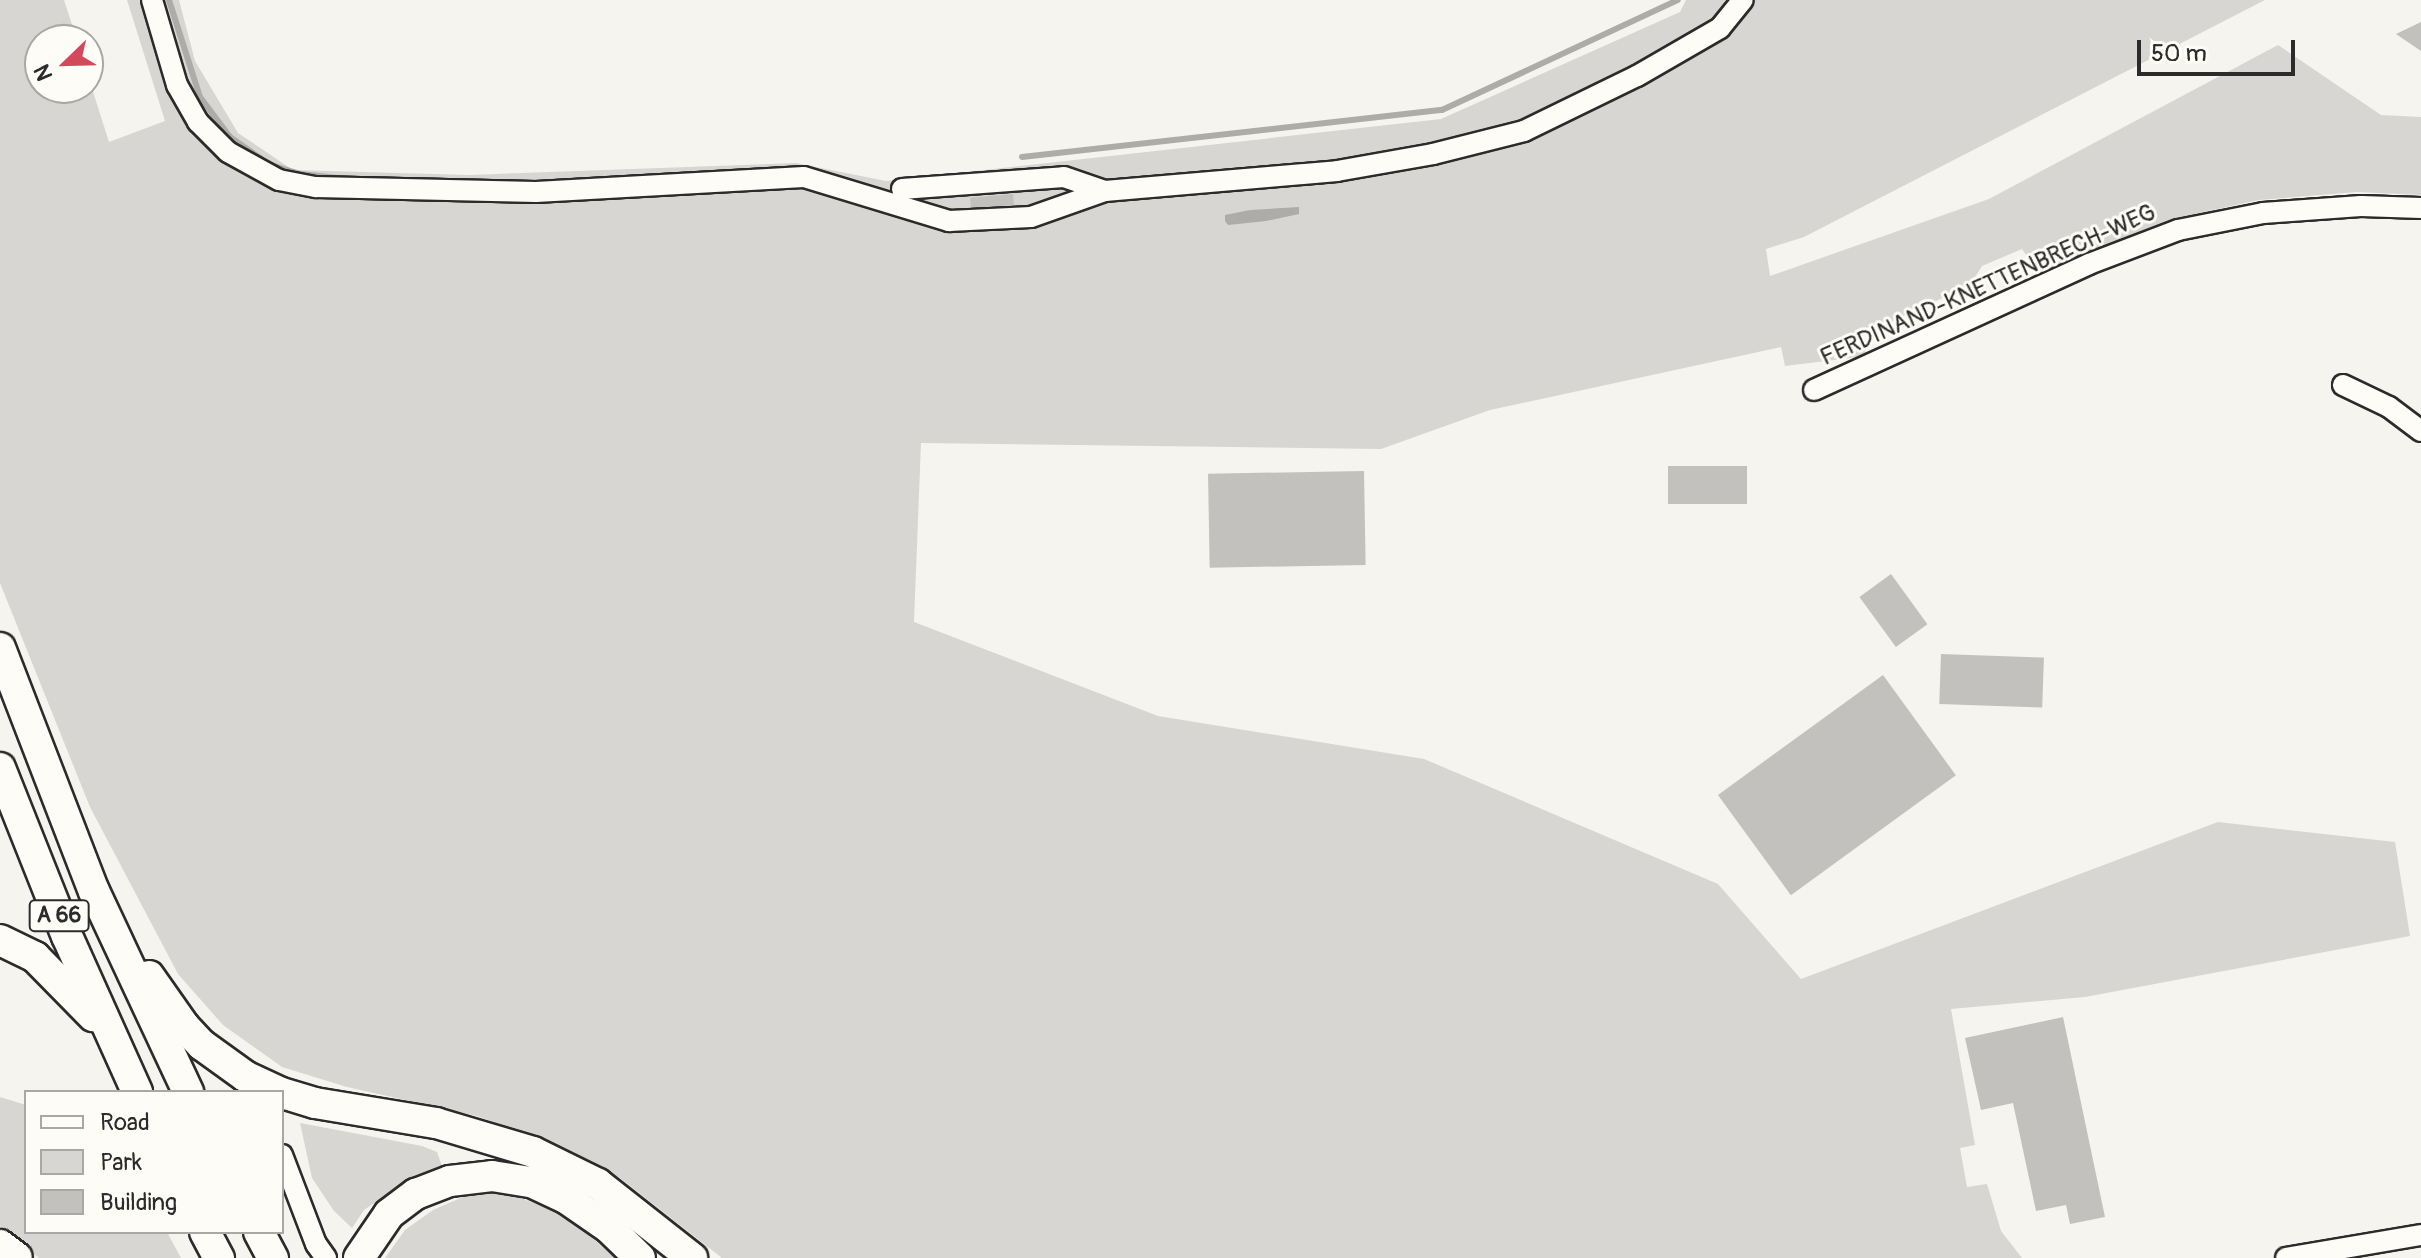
<!DOCTYPE html>
<html>
<head>
<meta charset="utf-8">
<style>
  body { margin:0 }
  #map { position:relative; width:2421px; height:1258px; overflow:hidden; background:#f5f4ef; font-family:Pangolin,sans-serif }
  div>[style] { position:absolute }
  .green>* { inset:0; background:#d7d6d2 }
  .water>* { inset:0; background:#adaca9 }
  .stream>* { height:6px; margin:-3px; padding:0 3px; transform-origin:3px; border-radius:3px; background:#adaca9 }
  .building>* { inset:0; background:#c2c1be; transform-origin:0 0 }
  .roads { filter:drop-shadow(2px 0 #2b2b2b) drop-shadow(-2px 0 #2b2b2b) drop-shadow(0 2px #2b2b2b) drop-shadow(0 -2px #2b2b2b) }
  .minor>* { height:20px; margin:-10px; padding:0 10px; transform-origin:10px; border-radius:10px; background:#fdfcf7 }
  .highway>* { height:30px; margin:-15px; padding:0 15px; transform-origin:15px; border-radius:15px; background:#fdfcf7 }
  span { translate:-50% -50%; white-space:nowrap; text-align:center; line-height:1.15; -webkit-text-stroke:6px #fdfcf7; paint-order:stroke }
  .shield-label span { padding:2px 6px; background:#fdfcf7; border:2px solid; border-radius:6px; -webkit-text-stroke-width:0 }
  .shield-label { font-size:22px; color:#2b2b2b; font-weight:700 }
  .street-label { font-size:24px; color:#2b2b2b }
  .legend { position:absolute; left:24px; top:1090px; width:260px; height:144px; box-sizing:border-box; background:#fdfcf7; border:2px solid #a9a8a5; margin:0; padding:10px 14px; list-style:none; font-size:24px; color:#2b2b2b }
  .legend li { display:flex; align-items:center; gap:16px; height:40px }
  .legend b { width:40px; border:2px solid #a9a8a5 }
  .north { position:absolute; left:24px; top:24px; width:80px; height:80px; box-sizing:border-box; background:#fdfcf7; border:2px solid #a9a8a5; border-radius:50%; rotate:247deg; font-size:22px; font-weight:700; line-height:32px; text-align:center; color:#2b2b2b }
  .north::after { content:''; display:block; margin:auto; width:28px; height:36px; background:#d1495b; clip-path:polygon(50% 0,100% 100%,50% 72%,0 100%) }
  .scale { position:absolute; left:2137px; top:40px; width:158px; height:36px; box-sizing:border-box; border:4px solid #2b2b2b; border-top:0; padding-left:10px; font-size:24px; line-height:28px; white-space:nowrap; color:#2b2b2b; -webkit-text-stroke:6px #fdfcf7; paint-order:stroke }
</style>
</head>
<body>
<div id="map">
  <div class="green">
    <i style="clip-path:polygon(0 0,64px 0,77px 40px,40px 40px,40px 88px,88px 88px,88px 76px,109px 142px,165px 121px,127px 0,179px 0,195px 61px,238px 133px,293px 170px,469px 175px,796px 163px,886px 181px,1441px 119px,1680px 12px,1686px 0,2265px 0,1804px 237px,1766px 249px,1770px 276px,1989px 199px,2278px 45px,2381px 115px,2421px 117px,2421px 195px,2357px 192px,2259px 200px,2171px 219px,2083px 253px,2041px 276px,2022px 249px,1982px 266px,1970px 285px,1860px 337px,1867px 356px,1785px 366px,1781px 347px,1490px 410px,1381px 449px,921px 443px,914px 622px,1158px 716px,1424px 759px,1718px 884px,1801px 979px,2218px 822px,2395px 842px,2410px 936px,2085px 997px,1951px 1009px,1975px 1145px,1960px 1148px,1967px 1187px,1987px 1184px,2001px 1231px,2022px 1258px,722px 1258px,620px 1178px,551px 1143px,477px 1116px,347px 1087px,282px 1067px,223px 1025px,178px 974px,90px 807px,0 583px)"></i>
    <i style="clip-path:polygon(0 1097px,26px 1105px,26px 1232px,167px 1232px,181px 1258px,39px 1258px,0 1226px)"></i>
    <i style="clip-path:polygon(300px 1123px,422px 1146px,437px 1152px,443px 1169px,395px 1189px,364px 1210px,352px 1228px,334px 1211px,312px 1178px)"></i>
    <i style="clip-path:polygon(472px 1193px,511px 1194px,569px 1217px,615px 1258px,385px 1258px,405px 1230px,433px 1210px)"></i>
  </div>
  <div class="water">
    <i style="clip-path:polygon(1299px 207px,1299px 214px,1266px 221px,1228px 225px,1225px 221px,1225px 215px,1250px 210px)"></i>
  </div>
  <div class="stream">
    <i style="left:169px;top:0;width:102px;rotate:72.3deg"></i>
    <i style="left:200px;top:97px;width:50px;rotate:53.1deg"></i>
    <i style="left:230px;top:137px;width:38px;rotate:35deg"></i>
    <i style="left:1022px;top:157px;width:423px;rotate:-6.4deg"></i>
    <i style="left:1442px;top:110px;width:260px;rotate:-25deg"></i>
    <i style="left:271px;top:165px;width:30px;rotate:17deg"></i>
    <i style="left:300px;top:174px;width:38px;rotate:6deg"></i>
  </div>
  <div class="building">
    <i style="clip-path:polygon(2421px 22px,2421px 51px,2396px 34px)"></i>
    <i style="left:1013px;top:194px;width:11px;height:43px;rotate:85deg"></i>
    <i style="left:1668px;top:466px;width:79px;height:38px"></i>
    <i style="left:1364px;top:471px;width:94px;height:156px;rotate:89deg"></i>
    <i style="left:1891px;top:574px;width:62px;height:39px;rotate:54deg"></i>
    <i style="left:1941px;top:654px;width:103px;height:50px;rotate:2deg"></i>
    <i style="left:1883px;top:675px;width:124px;height:204px;rotate:54deg"></i>
    <i style="clip-path:polygon(2063px 1017px,2105px 1217px,2070px 1224px,2066px 1205px,2036px 1211px,2013px 1103px,1981px 1110px,1965px 1038px)"></i>
  </div>
  <div class="roads">
    <div class="minor">
      <i style="left:152px;top:0;width:89px;rotate:73.6deg"></i>
      <i style="left:177px;top:85px;width:43px;rotate:60.4deg"></i>
      <i style="left:198px;top:122px;width:42px;rotate:45deg"></i>
      <i style="left:228px;top:152px;width:58px;rotate:28.8deg"></i>
      <i style="left:279px;top:180px;width:38px;rotate:11deg"></i>
      <i style="left:316px;top:187px;width:220px;rotate:1.3deg"></i>
      <i style="left:536px;top:192px;width:268px;rotate:-3.2deg"></i>
      <i style="left:804px;top:177px;width:152px;rotate:16.9deg"></i>
      <i style="left:949px;top:221px;width:82px;rotate:-2.8deg"></i>
      <i style="left:1031px;top:217px;width:78px;rotate:-19.4deg"></i>
      <i style="left:1105px;top:191px;width:233px;rotate:-4.9deg"></i>
      <i style="left:1337px;top:171px;width:97px;rotate:-10deg"></i>
      <i style="left:1433px;top:154px;width:94px;rotate:-14.2deg"></i>
      <i style="left:1524px;top:131px;width:126px;rotate:-26deg"></i>
      <i style="left:1637px;top:76px;width:96px;rotate:-30deg"></i>
      <i style="left:1720px;top:28px;width:36px;rotate:-51deg"></i>
      <i style="left:902px;top:189px;width:162px;rotate:-4.2deg"></i>
      <i style="left:1064px;top:177px;width:43px;rotate:18.9deg"></i>
      <i style="left:2343px;top:385px;width:51px;rotate:25.6deg"></i>
      <i style="left:2389px;top:407px;width:40px;rotate:37deg"></i>
      <i style="left:1814px;top:390px;width:302px;rotate:-24.6deg"></i>
      <i style="left:2089px;top:264px;width:95px;rotate:-20.9deg"></i>
      <i style="left:2178px;top:230px;width:87px;rotate:-11.3deg"></i>
      <i style="left:2263px;top:213px;width:98px;rotate:-4.1deg"></i>
      <i style="left:2361px;top:206px;width:60px;rotate:1.9deg"></i>
      <i style="left:282px;top:1155px;width:95px;rotate:69.1deg"></i>
      <i style="left:316px;top:1244px;width:17px;rotate:54deg"></i>
      <i style="left:2286px;top:1258px;width:137px;rotate:-9.7deg"></i>
    </div>
    <div class="highway">
      <i style="left:0;top:648px;width:261px;rotate:68.9deg"></i>
      <i style="left:94px;top:891px;width:222px;rotate:64.9deg"></i>
      <i style="left:0;top:768px;width:181px;rotate:68.3deg"></i>
      <i style="left:67px;top:936px;width:171px;rotate:65.8deg"></i>
      <i style="left:0;top:940px;width:39px;rotate:26deg"></i>
      <i style="left:35px;top:957px;width:83px;rotate:45.5deg"></i>
      <i style="left:149px;top:976px;width:61px;rotate:55deg"></i>
      <i style="left:184px;top:1026px;width:26px;rotate:47deg"></i>
      <i style="left:202px;top:1045px;width:53px;rotate:35.8deg"></i>
      <i style="left:245px;top:1076px;width:38px;rotate:25deg"></i>
      <i style="left:282px;top:1093px;width:34px;rotate:17deg"></i>
      <i style="left:315px;top:1103px;width:123px;rotate:9.4deg"></i>
      <i style="left:436px;top:1123px;width:101px;rotate:16.6deg"></i>
      <i style="left:533px;top:1152px;width:72px;rotate:26.2deg"></i>
      <i style="left:598px;top:1184px;width:120px;rotate:38.2deg"></i>
      <i style="left:205px;top:1232px;width:30px;rotate:62deg"></i>
      <i style="left:259px;top:1232px;width:30px;rotate:62deg"></i>
      <i style="left:0;top:1245px;width:21px;rotate:37deg"></i>
      <i style="left:359px;top:1258px;width:53px;rotate:-55.7deg"></i>
      <i style="left:389px;top:1214px;width:34px;rotate:-37deg"></i>
      <i style="left:416px;top:1194px;width:36px;rotate:-21deg"></i>
      <i style="left:450px;top:1181px;width:42px;rotate:-6.8deg"></i>
      <i style="left:492px;top:1176px;width:39px;rotate:9deg"></i>
      <i style="left:531px;top:1182px;width:40px;rotate:25deg"></i>
      <i style="left:567px;top:1199px;width:51px;rotate:34.6deg"></i>
      <i style="left:609px;top:1228px;width:43px;rotate:44.1deg"></i>
    </div>
  </div>
  <div class="shield-label">
    <span style="left:59px;top:916px">A 66</span>
  </div>
  <div class="street-label">
    <span style="left:1988px;top:285px;rotate:-24deg">FERDINAND-KNETTENBRECH-WEG</span>
  </div>
  <ul class="legend">
  <li><b style="height:10px;background:#fdfcf7"></b>Road</li>
  <li><b style="height:22px;background:#d7d6d2"></b>Park</li>
  <li><b style="height:22px;background:#c2c1be"></b>Building</li>
  </ul>
  <div class="north">N</div>
  <div class="scale">50 m</div>
</div>
</body>
</html>
